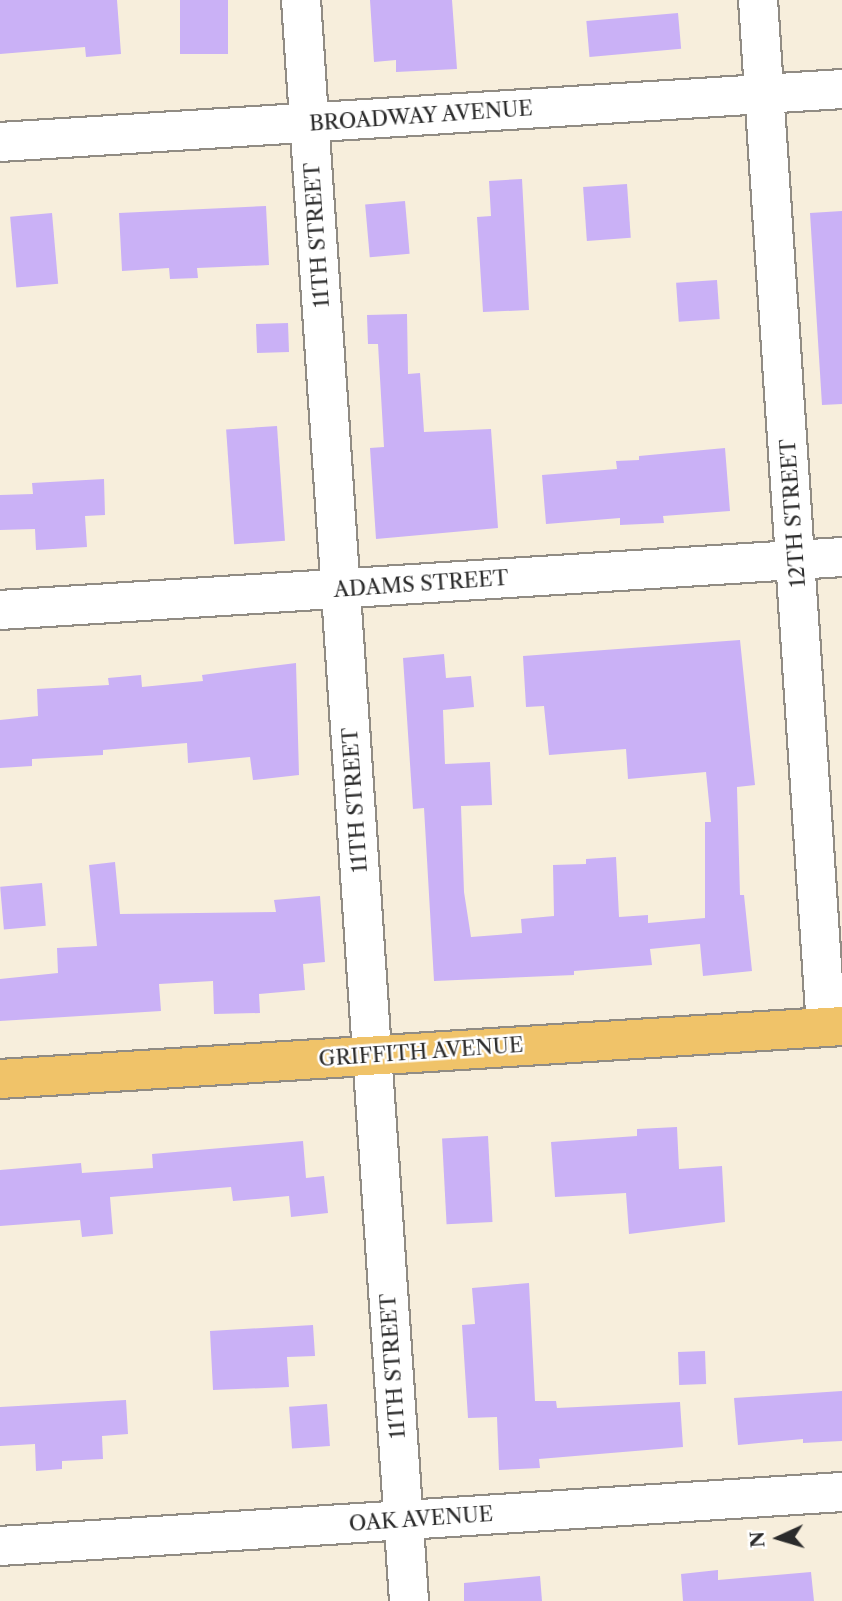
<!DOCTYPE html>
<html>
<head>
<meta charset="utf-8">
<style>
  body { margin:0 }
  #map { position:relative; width:842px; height:1601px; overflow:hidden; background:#f7eedc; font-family:"Libre Caslon Text",serif }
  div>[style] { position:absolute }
  .building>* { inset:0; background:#cab1f6; transform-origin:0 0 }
  .roads { filter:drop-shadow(2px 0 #918c84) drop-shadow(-2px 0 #918c84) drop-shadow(0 2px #918c84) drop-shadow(0 -2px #918c84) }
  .minor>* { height:38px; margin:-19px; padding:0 19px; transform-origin:19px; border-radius:19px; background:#fff }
  .major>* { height:38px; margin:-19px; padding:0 19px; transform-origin:19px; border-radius:19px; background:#f0c369 }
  span { translate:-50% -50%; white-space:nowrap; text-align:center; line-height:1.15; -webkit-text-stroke:5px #fff; paint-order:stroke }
  .street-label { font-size:21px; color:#2b2b2b }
  .north { position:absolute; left:744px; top:1503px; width:70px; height:70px; -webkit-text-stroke:5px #fff; paint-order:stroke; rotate:266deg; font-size:19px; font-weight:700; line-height:28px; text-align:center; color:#2b2b2b }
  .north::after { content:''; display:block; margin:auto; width:24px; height:32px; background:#2b2b2b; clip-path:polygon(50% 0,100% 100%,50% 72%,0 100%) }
</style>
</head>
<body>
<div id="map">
  <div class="building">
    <i style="clip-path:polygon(0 0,117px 0,121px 54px,86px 57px,85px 47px,0 54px)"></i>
    <i style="left:180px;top:0;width:48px;height:54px"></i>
    <i style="clip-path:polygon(370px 0,452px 0,457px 69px,396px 72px,396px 60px,374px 62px)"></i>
    <i style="left:678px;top:13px;width:36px;height:92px;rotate:85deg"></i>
    <i style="clip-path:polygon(522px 179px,529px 310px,483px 312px,477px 217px,491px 216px,489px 181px)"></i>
    <i style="left:627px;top:184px;width:54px;height:44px;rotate:86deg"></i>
    <i style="left:405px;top:201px;width:53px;height:40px;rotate:85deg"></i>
    <i style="clip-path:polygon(266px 206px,269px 265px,197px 268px,198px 278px,170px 279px,169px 268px,122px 271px,119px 213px)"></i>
    <i style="clip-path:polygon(842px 211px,842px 404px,822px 405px,810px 213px)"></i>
    <i style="left:52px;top:213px;width:71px;height:42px;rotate:85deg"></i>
    <i style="left:717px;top:280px;width:39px;height:41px;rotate:86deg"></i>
    <i style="clip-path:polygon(407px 314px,408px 374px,420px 373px,424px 432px,491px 429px,498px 528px,376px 539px,370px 448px,384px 447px,378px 344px,368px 344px,367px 315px)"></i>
    <i style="left:288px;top:323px;width:29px;height:32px;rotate:88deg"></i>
    <i style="left:277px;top:426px;width:115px;height:51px;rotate:86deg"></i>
    <i style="clip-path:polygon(725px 448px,730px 511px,663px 516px,664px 523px,620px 525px,620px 518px,546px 524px,542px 475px,617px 469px,616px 461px,639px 460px,639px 456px)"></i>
    <i style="clip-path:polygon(104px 479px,105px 515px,85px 516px,87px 547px,36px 550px,35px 529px,0 530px,0 495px,33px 494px,32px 483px)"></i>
    <i style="clip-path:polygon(740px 640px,755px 785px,737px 787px,740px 895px,744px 895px,752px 971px,703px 976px,700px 944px,650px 949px,652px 965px,574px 971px,574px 975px,434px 981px,424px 808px,413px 809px,403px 658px,444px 654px,446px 678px,471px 676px,474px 707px,443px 710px,445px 764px,490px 762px,492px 805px,461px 806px,464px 892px,471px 937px,522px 933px,521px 919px,554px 916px,553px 865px,586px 864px,586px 859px,616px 857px,619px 917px,648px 915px,648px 923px,705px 918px,705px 822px,711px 822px,706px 772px,628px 779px,626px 749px,549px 755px,544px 706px,526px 707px,523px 656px)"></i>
    <i style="clip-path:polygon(296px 663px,299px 775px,253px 780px,250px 757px,188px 763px,187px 743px,103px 750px,103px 755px,32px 759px,32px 766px,0 768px,0 720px,38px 716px,37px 689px,109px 685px,108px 678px,141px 675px,142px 687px,203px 681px,202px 675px)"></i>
    <i style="clip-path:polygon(115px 862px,120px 914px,276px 912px,274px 900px,320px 896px,325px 962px,303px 964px,305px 990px,259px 994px,260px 1013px,214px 1014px,213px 981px,159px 984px,161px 1011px,0 1021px,0 979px,58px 973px,57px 948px,97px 946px,89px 865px)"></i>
    <i style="left:42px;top:883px;width:43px;height:42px;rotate:85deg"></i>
    <i style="clip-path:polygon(677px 1127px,679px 1169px,722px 1166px,725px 1222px,629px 1234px,626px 1193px,555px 1197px,551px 1142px,637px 1136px,637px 1129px)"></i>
    <i style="left:488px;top:1136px;width:86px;height:46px;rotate:87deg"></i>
    <i style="clip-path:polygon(303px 1141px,306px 1178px,324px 1176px,328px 1213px,291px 1217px,289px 1196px,233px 1201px,231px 1187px,110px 1197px,113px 1234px,82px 1237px,80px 1220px,0 1226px,0 1170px,81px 1163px,82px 1173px,153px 1168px,152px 1154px)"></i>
    <i style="clip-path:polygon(529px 1283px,535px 1401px,556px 1401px,557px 1408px,680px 1402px,683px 1447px,539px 1459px,540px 1468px,499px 1470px,497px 1417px,468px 1418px,462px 1325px,475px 1324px,472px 1288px)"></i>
    <i style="clip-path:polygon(313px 1325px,315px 1356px,287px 1357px,289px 1387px,213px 1390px,210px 1331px)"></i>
    <i style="left:705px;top:1351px;width:33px;height:27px;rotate:88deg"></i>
    <i style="clip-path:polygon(842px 1391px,842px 1441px,803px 1443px,803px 1439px,738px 1445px,734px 1398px)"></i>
    <i style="clip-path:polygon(126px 1400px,128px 1434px,102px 1436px,103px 1459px,62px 1461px,62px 1469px,36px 1471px,35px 1444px,0 1446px,0 1407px)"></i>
    <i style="left:327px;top:1404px;width:42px;height:38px;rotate:86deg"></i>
    <i style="clip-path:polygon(718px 1570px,718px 1580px,811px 1572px,814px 1601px,683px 1601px,681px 1574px)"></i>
    <i style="clip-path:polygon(540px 1576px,542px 1601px,464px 1601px,464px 1583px)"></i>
  </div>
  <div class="roads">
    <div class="minor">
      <i style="left:301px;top:0;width:1605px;rotate:86.14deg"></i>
      <i style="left:758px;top:0;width:1029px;rotate:86.21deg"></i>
      <i style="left:0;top:142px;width:844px;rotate:-3.6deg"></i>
      <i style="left:0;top:610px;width:844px;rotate:-3.6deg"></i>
      <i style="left:0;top:1546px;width:844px;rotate:-3.67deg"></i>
    </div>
    <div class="major">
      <i style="left:0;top:1079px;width:844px;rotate:-3.6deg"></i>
    </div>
  </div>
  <div class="street-label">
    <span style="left:421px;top:116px;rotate:-4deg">BROADWAY AVENUE</span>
    <span style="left:317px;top:235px;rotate:-94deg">11TH STREET</span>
    <span style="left:793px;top:513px;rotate:-94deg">12TH STREET</span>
    <span style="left:421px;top:584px;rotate:-4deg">ADAMS STREET</span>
    <span style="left:355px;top:800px;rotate:-94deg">11TH STREET</span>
    <span style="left:421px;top:1052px;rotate:-4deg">GRIFFITH AVENUE</span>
    <span style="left:393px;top:1366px;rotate:-94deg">11TH STREET</span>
    <span style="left:421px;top:1519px;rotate:-4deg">OAK AVENUE</span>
  </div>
  <div class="north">N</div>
</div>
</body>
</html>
